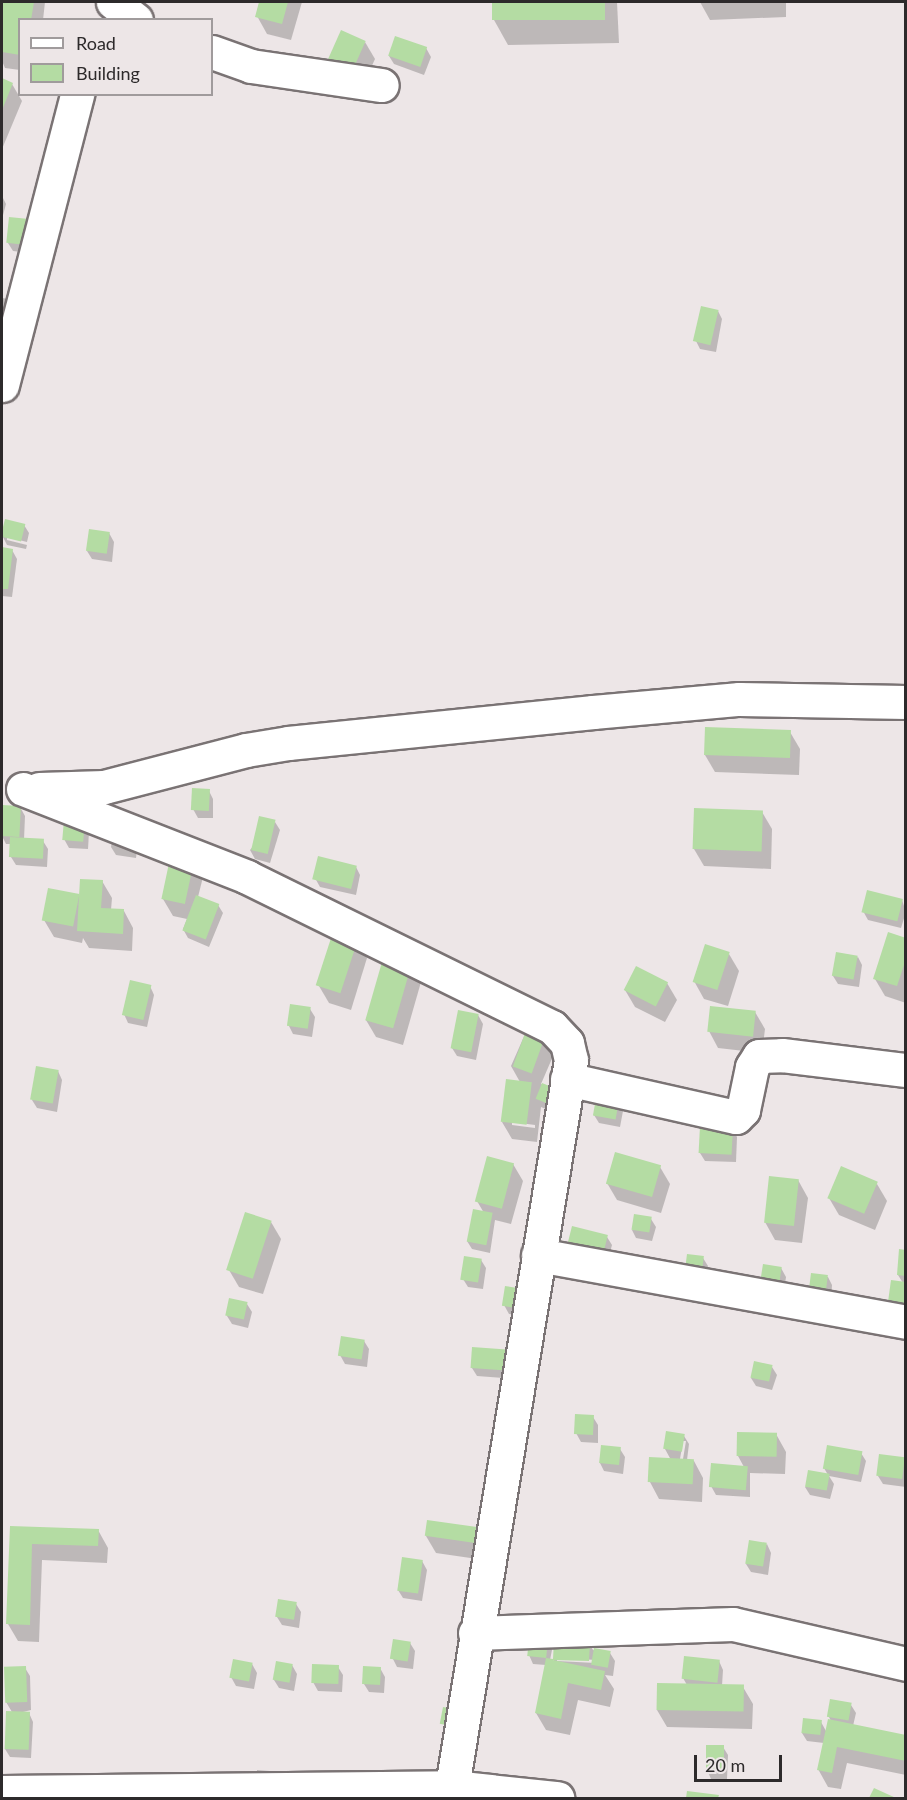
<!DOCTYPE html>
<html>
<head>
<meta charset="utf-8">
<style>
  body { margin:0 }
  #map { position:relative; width:907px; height:1800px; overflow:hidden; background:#ede6e7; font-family:Lato,sans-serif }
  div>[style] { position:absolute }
  .shadow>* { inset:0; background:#0003 }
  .building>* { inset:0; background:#b4dca3; transform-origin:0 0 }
  .roads { filter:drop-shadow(2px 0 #7a7374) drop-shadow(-2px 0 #7a7374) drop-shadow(0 2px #7a7374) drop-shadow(0 -2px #7a7374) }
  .minor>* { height:33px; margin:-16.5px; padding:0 16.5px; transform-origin:16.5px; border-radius:16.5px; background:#fff }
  span { translate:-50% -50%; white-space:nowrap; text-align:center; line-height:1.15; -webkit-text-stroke:6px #ede6e7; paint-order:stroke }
  .frame { position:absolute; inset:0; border:3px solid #2d2a2b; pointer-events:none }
  .legend { position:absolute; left:18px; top:18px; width:195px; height:78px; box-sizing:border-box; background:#ede6e7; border:2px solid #a09b9c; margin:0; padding:8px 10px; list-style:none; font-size:18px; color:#2d2a2b }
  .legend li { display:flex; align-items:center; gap:12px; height:30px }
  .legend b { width:30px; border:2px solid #a09b9c }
  .scale { position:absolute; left:694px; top:1755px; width:88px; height:27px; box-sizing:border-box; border:3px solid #2d2a2b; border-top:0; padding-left:8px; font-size:18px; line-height:21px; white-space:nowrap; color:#2d2a2b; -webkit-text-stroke:4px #ede6e7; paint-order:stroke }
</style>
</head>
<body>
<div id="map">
  <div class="shadow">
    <i style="clip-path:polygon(2px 2px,45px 2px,43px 20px,20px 20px,20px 70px,5px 68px,2px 61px)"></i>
    <i style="clip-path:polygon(261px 2px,302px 2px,291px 40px,267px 34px,257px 16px)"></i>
    <i style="clip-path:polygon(493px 2px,617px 2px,619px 43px,508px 45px,494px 20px)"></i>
    <i style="clip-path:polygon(700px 2px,786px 2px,786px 17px,710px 20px)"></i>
    <i style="clip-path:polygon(365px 42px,375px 59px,360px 92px,337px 82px)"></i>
    <i style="clip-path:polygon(426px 48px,431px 57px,424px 75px,394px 64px,389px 56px)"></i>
    <i style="clip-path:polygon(2px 79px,12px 84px,22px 101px,2px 149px)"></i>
    <i style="clip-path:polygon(2px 196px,6px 204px,2px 219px)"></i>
    <i style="clip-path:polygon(10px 218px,30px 253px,13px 251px,8px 243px)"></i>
    <i style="clip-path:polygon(2px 298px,9px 299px,2px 324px)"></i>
    <i style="clip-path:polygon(718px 311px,722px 319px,716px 352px,700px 349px,696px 341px)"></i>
    <i style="clip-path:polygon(24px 525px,29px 533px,27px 542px,7px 537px,7px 540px,27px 545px,26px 549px,7px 545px,3px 537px)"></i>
    <i style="clip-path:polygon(109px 533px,114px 542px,112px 562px,92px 559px,87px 551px)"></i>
    <i style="clip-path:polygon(2px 549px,12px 550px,17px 559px,12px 597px,2px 596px)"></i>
    <i style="clip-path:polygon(790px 732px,800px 749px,799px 775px,715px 772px,705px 755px)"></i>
    <i style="clip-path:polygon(209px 791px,213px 799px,213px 818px,198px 818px,193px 809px)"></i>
    <i style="clip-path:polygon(2px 807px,20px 807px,25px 816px,24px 840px,43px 841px,48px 849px,47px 867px,16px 865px,11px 857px,11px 844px,6px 844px,2px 836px)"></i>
    <i style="clip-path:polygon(762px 812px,772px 829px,771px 869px,704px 866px,694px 849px)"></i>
    <i style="clip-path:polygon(66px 822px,89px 832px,88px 849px,69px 848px,64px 839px)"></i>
    <i style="clip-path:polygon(275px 822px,280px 830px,270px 863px,255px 859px,250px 850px)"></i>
    <i style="clip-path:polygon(114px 829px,138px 840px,136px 858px,116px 855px,111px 847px)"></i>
    <i style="clip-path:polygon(173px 851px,204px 873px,198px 897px,218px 905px,223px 913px,209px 947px,188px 938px,183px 929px,187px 919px,173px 916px,163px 899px)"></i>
    <i style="clip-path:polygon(356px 867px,360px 875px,356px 895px,320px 887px,315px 878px)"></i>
    <i style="clip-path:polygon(102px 881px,112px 898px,111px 910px,124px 911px,133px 928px,132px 951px,89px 948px,83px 938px,82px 943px,54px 937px,44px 920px,78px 895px,81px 900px)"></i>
    <i style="clip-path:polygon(902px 900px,906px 912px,901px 928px,868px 920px,863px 911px)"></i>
    <i style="clip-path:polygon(906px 939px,906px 1003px,885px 996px,875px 979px)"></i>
    <i style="clip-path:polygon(357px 941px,367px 958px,351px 1010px,329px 1003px,319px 986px)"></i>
    <i style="clip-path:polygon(729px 954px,739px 971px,728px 1006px,704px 999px,694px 981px)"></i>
    <i style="clip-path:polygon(858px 957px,862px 965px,859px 987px,838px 984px,833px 976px)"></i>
    <i style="clip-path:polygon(411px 964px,421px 982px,403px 1045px,376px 1037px,366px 1020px)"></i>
    <i style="clip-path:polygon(667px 983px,677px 1000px,665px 1022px,635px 1007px,625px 990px)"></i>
    <i style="clip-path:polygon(150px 986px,154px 995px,147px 1027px,128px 1023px,124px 1014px)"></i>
    <i style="clip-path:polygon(310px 1009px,315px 1017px,312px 1037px,293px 1034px,289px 1026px)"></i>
    <i style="clip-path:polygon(755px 1012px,765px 1029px,762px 1053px,718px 1048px,709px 1031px)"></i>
    <i style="clip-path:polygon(478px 1015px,483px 1024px,476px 1060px,457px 1056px,452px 1048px)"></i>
    <i style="clip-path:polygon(evenodd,533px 1016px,560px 1040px,541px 1084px,561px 1092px,560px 1115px,541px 1107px,537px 1142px,512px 1139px,502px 1122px,520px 1082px,511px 1066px,533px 1016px,512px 1122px,535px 1125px,535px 1128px,512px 1125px,512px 1122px)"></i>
    <i style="clip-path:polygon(58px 1071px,62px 1080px,57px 1112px,37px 1108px,32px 1100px)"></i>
    <i style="clip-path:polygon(626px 1095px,620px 1127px,599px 1123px,594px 1115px)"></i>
    <i style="clip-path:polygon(732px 1129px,737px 1137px,736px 1162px,705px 1161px,700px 1153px)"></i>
    <i style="clip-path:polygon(513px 1164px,523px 1181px,511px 1224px,495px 1220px,490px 1253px,472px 1249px,467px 1241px,484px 1213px,477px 1201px)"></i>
    <i style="clip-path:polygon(660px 1167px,670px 1184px,661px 1213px,617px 1200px,607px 1183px)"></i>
    <i style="clip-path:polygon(798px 1180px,808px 1198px,802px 1243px,775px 1240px,765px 1222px)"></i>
    <i style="clip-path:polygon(877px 1184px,887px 1201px,875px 1230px,839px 1215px,829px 1198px)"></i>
    <i style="clip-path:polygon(651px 1219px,656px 1227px,652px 1241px,636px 1238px,632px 1230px)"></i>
    <i style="clip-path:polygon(271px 1222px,281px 1239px,263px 1294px,239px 1287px,229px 1270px)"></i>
    <i style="clip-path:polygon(607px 1237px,612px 1245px,606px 1267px,572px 1258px)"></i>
    <i style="clip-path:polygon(906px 1252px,906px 1312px,894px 1310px,890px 1302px,903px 1283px,898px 1275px)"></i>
    <i style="clip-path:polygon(688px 1256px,703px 1258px,708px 1266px,706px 1284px)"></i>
    <i style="clip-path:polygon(481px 1260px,486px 1268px,483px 1289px,468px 1287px,463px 1279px)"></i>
    <i style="clip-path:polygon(781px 1268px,786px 1277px,783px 1297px,766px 1294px)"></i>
    <i style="clip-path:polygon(812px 1275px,828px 1277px,832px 1285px,831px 1300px)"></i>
    <i style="clip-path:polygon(506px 1288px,525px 1316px,509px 1314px,504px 1305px)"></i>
    <i style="clip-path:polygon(247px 1304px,252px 1312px,248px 1328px,232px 1324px,227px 1316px)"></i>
    <i style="clip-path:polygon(364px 1341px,369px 1349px,367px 1367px,345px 1364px,340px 1355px)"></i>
    <i style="clip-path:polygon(474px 1349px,516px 1379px,477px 1376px,472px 1368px)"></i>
    <i style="clip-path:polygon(772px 1367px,777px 1375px,772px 1390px,756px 1386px,751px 1378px)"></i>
    <i style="clip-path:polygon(593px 1417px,598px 1425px,598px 1443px,581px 1442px,576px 1433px)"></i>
    <i style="clip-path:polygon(776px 1434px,786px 1452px,785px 1474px,750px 1473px,750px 1497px,716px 1495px,711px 1486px,744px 1467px,738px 1456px)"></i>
    <i style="clip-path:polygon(evenodd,684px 1436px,689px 1444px,687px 1460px,694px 1461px,703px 1478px,702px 1502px,659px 1499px,650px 1482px,671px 1460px,665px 1449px,684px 1436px,683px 1441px,686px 1441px,683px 1459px,680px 1459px,683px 1441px)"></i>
    <i style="clip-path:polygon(620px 1449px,625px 1457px,623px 1474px,604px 1471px,600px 1463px)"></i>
    <i style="clip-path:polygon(861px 1453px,866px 1461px,861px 1482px,829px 1476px,834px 1484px,830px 1499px,810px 1495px,805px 1487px,828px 1475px,824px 1468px)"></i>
    <i style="clip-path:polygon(904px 1459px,906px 1487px,883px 1484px,878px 1476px)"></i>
    <i style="clip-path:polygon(11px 1527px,98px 1530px,108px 1548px,107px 1563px,42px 1560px,39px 1642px,18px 1641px,8px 1624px)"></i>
    <i style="clip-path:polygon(490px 1531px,498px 1562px,436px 1553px,426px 1536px)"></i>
    <i style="clip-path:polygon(767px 1544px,771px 1553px,768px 1575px,751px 1572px,746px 1564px)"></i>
    <i style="clip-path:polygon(422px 1561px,427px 1570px,422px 1601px,403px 1598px,398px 1590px)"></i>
    <i style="clip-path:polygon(296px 1604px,301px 1612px,299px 1628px,282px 1625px,277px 1617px)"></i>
    <i style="clip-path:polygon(evenodd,555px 1641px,589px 1643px,593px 1650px,610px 1653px,615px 1661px,613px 1676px,605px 1675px,614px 1689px,610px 1707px,578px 1700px,570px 1735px,546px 1730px,536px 1713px,546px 1665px,533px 1664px,529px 1655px,547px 1642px,552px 1650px,550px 1660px,554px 1661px,555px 1641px,557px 1658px,597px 1660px,596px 1663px,557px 1661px,557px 1658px)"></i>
    <i style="clip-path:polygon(410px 1643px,415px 1651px,413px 1669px,397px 1667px,393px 1659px)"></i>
    <i style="clip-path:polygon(719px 1661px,723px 1670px,722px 1686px,743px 1687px,753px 1704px,752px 1729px,667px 1727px,657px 1710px,687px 1685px,683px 1678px)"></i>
    <i style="clip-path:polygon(252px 1664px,257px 1673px,254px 1689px,236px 1686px,231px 1677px)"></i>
    <i style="clip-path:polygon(292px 1665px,297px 1674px,294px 1691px,279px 1688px,274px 1680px)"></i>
    <i style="clip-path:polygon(338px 1667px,343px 1675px,342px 1692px,318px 1691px,313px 1682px)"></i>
    <i style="clip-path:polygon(25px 1668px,30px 1676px,31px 1710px,19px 1713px,29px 1713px,33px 1722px,31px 1758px,10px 1757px,5px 1749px,12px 1712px,6px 1702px)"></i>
    <i style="clip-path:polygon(380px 1668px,385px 1677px,384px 1693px,369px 1692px,364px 1684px)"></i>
    <i style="clip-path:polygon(851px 1705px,856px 1713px,853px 1726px,906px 1737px,906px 1775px,847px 1763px,841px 1789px,828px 1787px,818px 1769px,824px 1743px,807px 1741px,802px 1733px,821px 1722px,826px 1731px,831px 1721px,829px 1717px)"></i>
    <i style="clip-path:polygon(723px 1747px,728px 1755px,727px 1779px,711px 1779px,707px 1770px)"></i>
    <i style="clip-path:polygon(257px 1770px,283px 1772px,293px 1789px,255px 1798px)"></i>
  </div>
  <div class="building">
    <i style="clip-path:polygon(2px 2px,34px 2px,31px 20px,20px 20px,20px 55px,2px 52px)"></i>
    <i style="clip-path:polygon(259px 2px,288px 2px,282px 24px,255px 17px)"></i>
    <i style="left:492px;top:2px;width:113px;height:18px"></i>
    <i style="left:341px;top:30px;width:27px;height:38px;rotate:24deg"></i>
    <i style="left:395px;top:36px;width:34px;height:21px;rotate:19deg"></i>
    <i style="clip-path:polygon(2px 78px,13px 83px,2px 110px)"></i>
    <i style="left:9px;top:217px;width:20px;height:26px;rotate:6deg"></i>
    <i style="left:701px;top:306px;width:18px;height:36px;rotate:13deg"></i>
    <i style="left:5px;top:519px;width:21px;height:18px;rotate:14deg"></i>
    <i style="left:89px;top:529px;width:21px;height:22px;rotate:8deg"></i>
    <i style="clip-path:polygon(2px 547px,13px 549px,8px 589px,2px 589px)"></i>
    <i style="left:705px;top:727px;width:86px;height:28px;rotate:2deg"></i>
    <i style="left:192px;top:788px;width:18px;height:22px;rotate:3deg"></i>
    <i style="left:2px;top:805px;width:19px;height:31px;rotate:3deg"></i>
    <i style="left:694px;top:808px;width:69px;height:41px;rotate:2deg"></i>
    <i style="left:259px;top:816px;width:17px;height:35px;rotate:13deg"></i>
    <i style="left:64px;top:820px;width:21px;height:20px;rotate:5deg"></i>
    <i style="left:10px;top:837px;width:34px;height:20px;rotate:3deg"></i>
    <i style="left:172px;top:849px;width:24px;height:51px;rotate:12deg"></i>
    <i style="left:318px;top:856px;width:40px;height:24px;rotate:14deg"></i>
    <i style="clip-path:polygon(80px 879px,103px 880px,101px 908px,124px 909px,123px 934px,77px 931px)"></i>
    <i style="left:48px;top:888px;width:32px;height:33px;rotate:11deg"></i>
    <i style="left:867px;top:890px;width:37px;height:23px;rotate:14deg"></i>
    <i style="left:196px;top:895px;width:25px;height:38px;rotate:21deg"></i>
    <i style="left:333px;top:932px;width:26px;height:56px;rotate:18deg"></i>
    <i style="clip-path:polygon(888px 932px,906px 938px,906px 959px,897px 986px,873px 979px)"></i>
    <i style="left:705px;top:944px;width:26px;height:40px;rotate:18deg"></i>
    <i style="left:836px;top:952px;width:22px;height:24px;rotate:10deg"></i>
    <i style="left:384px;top:955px;width:29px;height:68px;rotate:16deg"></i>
    <i style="left:636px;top:966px;width:36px;height:27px;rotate:27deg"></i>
    <i style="left:130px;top:980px;width:22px;height:36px;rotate:13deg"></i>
    <i style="left:290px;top:1004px;width:21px;height:22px;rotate:8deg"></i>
    <i style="left:710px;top:1006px;width:46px;height:26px;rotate:6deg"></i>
    <i style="left:458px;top:1010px;width:21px;height:39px;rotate:11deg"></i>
    <i style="left:532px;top:1014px;width:20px;height:56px;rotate:20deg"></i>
    <i style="left:36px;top:1066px;width:23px;height:34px;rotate:10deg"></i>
    <i style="left:506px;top:1079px;width:26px;height:43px;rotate:7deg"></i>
    <i style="left:599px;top:1081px;width:23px;height:35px;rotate:10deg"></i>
    <i style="left:542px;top:1083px;width:22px;height:17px;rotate:22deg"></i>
    <i style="left:700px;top:1126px;width:33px;height:27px;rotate:3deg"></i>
    <i style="left:615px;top:1152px;width:48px;height:33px;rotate:16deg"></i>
    <i style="left:487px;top:1156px;width:28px;height:47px;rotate:15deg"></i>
    <i style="left:841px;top:1166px;width:40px;height:35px;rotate:23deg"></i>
    <i style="left:769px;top:1176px;width:30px;height:47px;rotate:6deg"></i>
    <i style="left:473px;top:1209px;width:20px;height:33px;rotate:11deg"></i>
    <i style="left:245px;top:1212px;width:28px;height:61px;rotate:18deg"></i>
    <i style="left:634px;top:1214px;width:18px;height:16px;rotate:9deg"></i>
    <i style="left:572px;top:1226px;width:37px;height:25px;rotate:14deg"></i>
    <i style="clip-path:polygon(899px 1249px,906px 1250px,906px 1276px,897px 1275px)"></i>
    <i style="left:687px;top:1254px;width:17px;height:20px;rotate:7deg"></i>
    <i style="left:464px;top:1256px;width:18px;height:24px;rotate:9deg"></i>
    <i style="left:763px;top:1264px;width:19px;height:22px;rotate:9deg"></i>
    <i style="left:811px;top:1273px;width:17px;height:17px;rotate:7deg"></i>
    <i style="clip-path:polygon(891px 1280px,906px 1282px,906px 1304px,888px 1302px)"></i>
    <i style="left:505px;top:1286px;width:19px;height:20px;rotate:9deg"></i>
    <i style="left:229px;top:1298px;width:19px;height:18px;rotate:12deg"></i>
    <i style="left:341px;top:1336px;width:24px;height:20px;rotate:9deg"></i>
    <i style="left:472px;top:1347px;width:41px;height:21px;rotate:4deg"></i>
    <i style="left:754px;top:1361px;width:19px;height:17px;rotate:12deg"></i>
    <i style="left:575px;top:1414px;width:19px;height:20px;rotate:3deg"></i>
    <i style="left:666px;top:1431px;width:19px;height:18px;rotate:9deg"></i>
    <i style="left:737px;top:1432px;width:40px;height:24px;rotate:1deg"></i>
    <i style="left:601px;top:1445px;width:20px;height:18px;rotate:6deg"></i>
    <i style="left:827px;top:1445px;width:36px;height:24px;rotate:10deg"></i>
    <i style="left:879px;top:1454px;width:26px;height:22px;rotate:7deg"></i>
    <i style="left:649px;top:1457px;width:45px;height:25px;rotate:3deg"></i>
    <i style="left:711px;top:1463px;width:37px;height:24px;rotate:5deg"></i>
    <i style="left:808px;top:1470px;width:22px;height:17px;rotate:10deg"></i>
    <i style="left:427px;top:1520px;width:65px;height:16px;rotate:8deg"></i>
    <i style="clip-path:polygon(10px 1526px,99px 1529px,98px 1546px,32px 1544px,30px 1625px,6px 1624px)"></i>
    <i style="left:749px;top:1540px;width:18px;height:24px;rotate:9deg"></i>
    <i style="left:402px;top:1557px;width:21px;height:34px;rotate:8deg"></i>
    <i style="left:278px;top:1599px;width:19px;height:18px;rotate:9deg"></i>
    <i style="left:393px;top:1639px;width:18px;height:20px;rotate:9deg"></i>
    <i style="left:529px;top:1639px;width:19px;height:17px;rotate:6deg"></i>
    <i style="clip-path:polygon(554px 1640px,590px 1642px,589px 1661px,553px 1660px,605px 1671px,601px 1690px,568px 1683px,561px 1719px,535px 1713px,546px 1658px,553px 1659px)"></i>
    <i style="left:594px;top:1648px;width:17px;height:17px;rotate:10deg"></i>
    <i style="left:684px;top:1656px;width:36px;height:23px;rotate:6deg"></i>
    <i style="left:233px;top:1659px;width:20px;height:19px;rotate:11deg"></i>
    <i style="left:276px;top:1661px;width:17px;height:19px;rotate:10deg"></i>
    <i style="left:312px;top:1664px;width:27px;height:19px;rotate:2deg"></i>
    <i style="left:26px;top:1666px;width:36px;height:22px;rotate:88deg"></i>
    <i style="left:363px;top:1666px;width:18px;height:18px;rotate:3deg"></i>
    <i style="left:657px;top:1683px;width:87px;height:27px;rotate:1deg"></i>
    <i style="left:830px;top:1699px;width:22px;height:18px;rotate:10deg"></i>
    <i style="left:443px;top:1707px;width:26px;height:17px;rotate:11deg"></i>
    <i style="left:6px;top:1711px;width:24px;height:38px;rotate:2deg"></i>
    <i style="left:803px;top:1718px;width:19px;height:15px;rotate:6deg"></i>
    <i style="clip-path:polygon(828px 1719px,906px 1735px,906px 1761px,837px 1747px,832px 1773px,817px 1770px)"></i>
    <i style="left:706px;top:1745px;width:18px;height:26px"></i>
    <i style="clip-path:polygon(874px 1788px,896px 1798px,869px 1798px)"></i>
    <i style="clip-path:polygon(687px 1791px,719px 1795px,718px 1798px,686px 1798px)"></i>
  </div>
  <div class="roads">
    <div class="minor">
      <i style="left:113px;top:2px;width:29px;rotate:38deg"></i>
      <i style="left:212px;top:52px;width:41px;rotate:19.7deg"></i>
      <i style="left:251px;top:66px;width:132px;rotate:8.3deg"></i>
      <i style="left:2px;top:385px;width:301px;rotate:-75.5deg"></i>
      <i style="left:23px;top:789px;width:241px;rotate:21.4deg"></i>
      <i style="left:247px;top:877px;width:340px;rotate:26.2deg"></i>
      <i style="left:552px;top:1027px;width:22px;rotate:47deg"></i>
      <i style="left:567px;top:1043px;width:17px;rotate:77deg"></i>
      <i style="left:571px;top:1060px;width:737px;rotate:99.3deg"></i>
      <i style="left:39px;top:789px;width:65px;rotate:-1.8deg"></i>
      <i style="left:104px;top:787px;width:147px;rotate:-14.6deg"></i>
      <i style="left:246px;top:750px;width:43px;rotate:-9.5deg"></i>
      <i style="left:288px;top:743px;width:307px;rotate:-5.8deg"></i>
      <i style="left:593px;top:712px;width:147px;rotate:-5.1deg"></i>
      <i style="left:739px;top:699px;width:167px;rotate:1deg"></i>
      <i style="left:567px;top:1079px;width:173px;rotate:12.7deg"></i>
      <i style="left:736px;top:1117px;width:10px;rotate:-45deg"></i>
      <i style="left:743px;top:1110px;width:44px;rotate:-78.2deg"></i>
      <i style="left:752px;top:1067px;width:13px;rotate:-58deg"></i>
      <i style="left:759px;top:1056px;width:23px;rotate:-2deg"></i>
      <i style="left:782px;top:1055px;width:125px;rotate:6.9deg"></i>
      <i style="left:538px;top:1255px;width:374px;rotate:10.3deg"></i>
      <i style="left:475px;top:1633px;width:258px;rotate:-2deg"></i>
      <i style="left:733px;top:1624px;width:178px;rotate:13deg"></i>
      <i style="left:2px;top:1792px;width:450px;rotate:-0.6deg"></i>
      <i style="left:452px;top:1787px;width:106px;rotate:6deg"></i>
    </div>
  </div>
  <div class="frame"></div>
  <ul class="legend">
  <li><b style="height:8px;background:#fff"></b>Road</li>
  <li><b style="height:16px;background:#b4dca3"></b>Building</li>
  </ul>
  <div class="scale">20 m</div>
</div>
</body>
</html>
